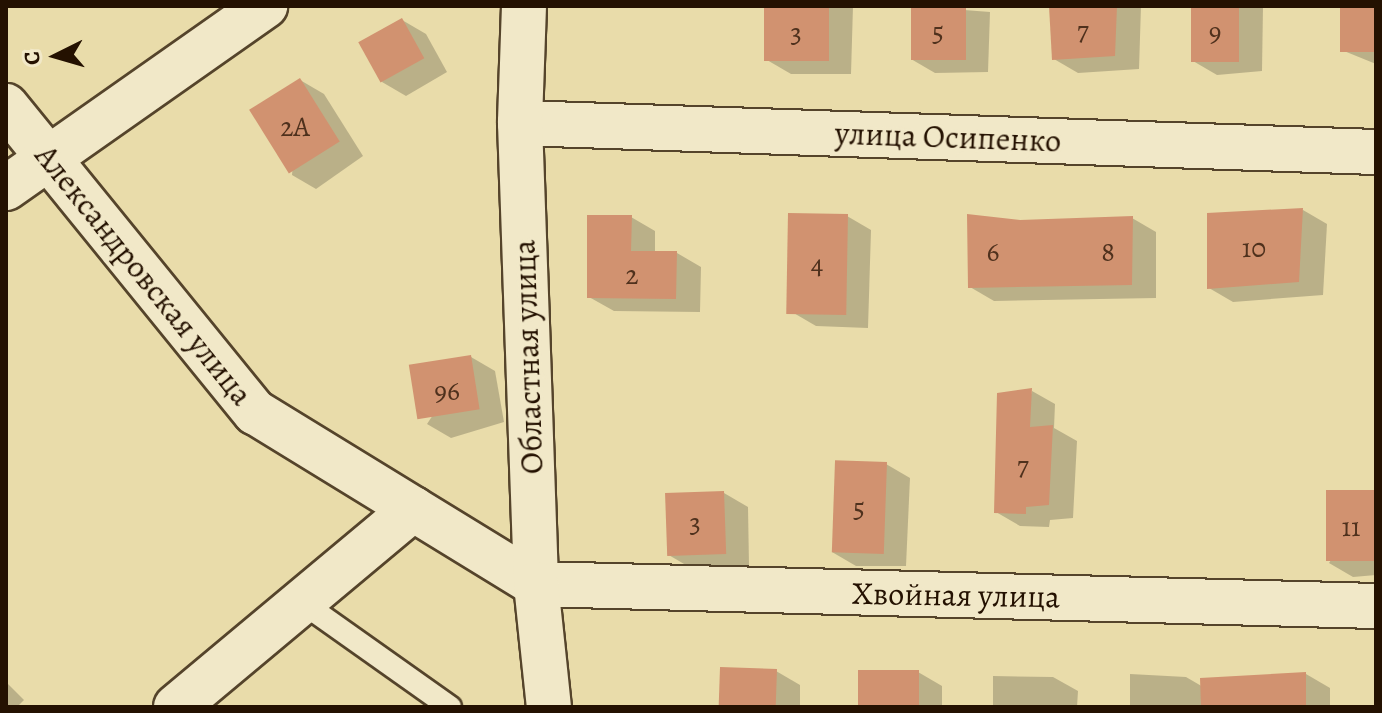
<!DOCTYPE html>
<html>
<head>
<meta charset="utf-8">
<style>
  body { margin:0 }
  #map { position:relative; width:1382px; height:713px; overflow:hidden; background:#e9dcaa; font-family:Alegreya,serif }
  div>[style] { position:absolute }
  .shadow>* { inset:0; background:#0003 }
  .building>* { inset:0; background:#d19270; transform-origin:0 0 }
  .roads { filter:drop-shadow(2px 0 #55442b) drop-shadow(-2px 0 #55442b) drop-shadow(0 2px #55442b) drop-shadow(0 -2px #55442b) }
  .service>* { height:22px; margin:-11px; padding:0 11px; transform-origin:11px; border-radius:11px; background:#f1e8c8 }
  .minor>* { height:44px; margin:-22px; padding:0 22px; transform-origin:22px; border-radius:22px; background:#f1e8c8 }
  .secondary>* { height:44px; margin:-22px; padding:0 22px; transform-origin:22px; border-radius:22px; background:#f1e8c8 }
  span { translate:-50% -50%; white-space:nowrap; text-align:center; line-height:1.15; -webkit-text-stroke:6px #f1e8c8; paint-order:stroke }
  .number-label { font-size:28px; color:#4f311d }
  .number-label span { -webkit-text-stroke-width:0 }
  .street-label { font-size:32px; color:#241101 }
  .frame { position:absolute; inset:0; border:8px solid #241101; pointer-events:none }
  .north { position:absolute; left:16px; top:16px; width:80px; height:80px; -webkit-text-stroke:6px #f1e8c8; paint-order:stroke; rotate:265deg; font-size:22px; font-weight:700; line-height:32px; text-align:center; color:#241101 }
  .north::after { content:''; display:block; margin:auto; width:28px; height:36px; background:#241101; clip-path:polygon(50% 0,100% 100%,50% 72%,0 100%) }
</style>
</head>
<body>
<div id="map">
  <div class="shadow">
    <i style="clip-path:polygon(766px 6px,853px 6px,851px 74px,791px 74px,767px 60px)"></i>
    <i style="clip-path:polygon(913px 6px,990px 12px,988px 72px,935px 73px,911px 59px)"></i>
    <i style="clip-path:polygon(1051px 6px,1141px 6px,1139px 69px,1078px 73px,1054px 59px)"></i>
    <i style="clip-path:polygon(1193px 6px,1263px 6px,1262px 71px,1217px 75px,1193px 61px)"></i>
    <i style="clip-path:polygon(1342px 6px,1376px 6px,1376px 64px,1344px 51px)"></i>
    <i style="clip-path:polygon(402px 20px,426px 34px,447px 72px,406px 96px,382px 82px)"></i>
    <i style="clip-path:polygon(300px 80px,324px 94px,363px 156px,316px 189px,292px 175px)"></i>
    <i style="clip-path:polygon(1303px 210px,1327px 224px,1323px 295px,1233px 302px,1209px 288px)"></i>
    <i style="clip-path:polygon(847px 216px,871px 230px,868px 328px,816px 326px,792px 312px)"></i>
    <i style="clip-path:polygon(631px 217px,655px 231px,655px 253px,677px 253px,701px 267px,700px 312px,614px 311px,589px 297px)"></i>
    <i style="clip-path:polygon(1132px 218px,1156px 232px,1156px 298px,994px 301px,970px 287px,1020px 222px)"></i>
    <i style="clip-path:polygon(471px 357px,495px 371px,504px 422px,451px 438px,427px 424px)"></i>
    <i style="clip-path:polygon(1032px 391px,1055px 404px,1054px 428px,1077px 441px,1073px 518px,1050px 520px,1049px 527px,1020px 526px,996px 512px)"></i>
    <i style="clip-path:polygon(886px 464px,910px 478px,906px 566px,856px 566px,832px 552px)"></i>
    <i style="clip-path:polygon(1376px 492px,1376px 575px,1353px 577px,1329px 563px)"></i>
    <i style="clip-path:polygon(724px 493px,748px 507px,749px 566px,691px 568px,667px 554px)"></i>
    <i style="clip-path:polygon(776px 671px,800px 685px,800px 707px,723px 707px)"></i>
    <i style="clip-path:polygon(918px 672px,942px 686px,942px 707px,860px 707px)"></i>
    <i style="clip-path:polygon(1130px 674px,1186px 677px,1210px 691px,1209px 707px,1130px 707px)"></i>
    <i style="clip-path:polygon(1306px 674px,1330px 688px,1330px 707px,1259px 707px)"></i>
    <i style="clip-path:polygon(993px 676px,1053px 677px,1078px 691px,1077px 707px,993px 707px)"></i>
    <i style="clip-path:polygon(6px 682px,24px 700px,17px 707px,6px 707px)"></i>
  </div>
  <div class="building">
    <i style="left:764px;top:6px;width:65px;height:55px"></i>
    <i style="left:911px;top:6px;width:55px;height:54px"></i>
    <i style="clip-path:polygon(1049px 6px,1117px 6px,1115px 56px,1052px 60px)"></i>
    <i style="left:1191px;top:6px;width:48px;height:56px"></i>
    <i style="left:1340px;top:6px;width:36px;height:46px"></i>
    <i style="left:402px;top:18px;width:46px;height:50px;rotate:61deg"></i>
    <i style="left:300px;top:78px;width:75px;height:60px;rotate:58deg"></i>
    <i style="clip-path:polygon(1303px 208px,1299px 282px,1207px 289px,1207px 213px)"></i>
    <i style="left:788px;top:213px;width:60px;height:101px;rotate:1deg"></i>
    <i style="clip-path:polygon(967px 214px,1020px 220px,1133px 216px,1132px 285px,968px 288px)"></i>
    <i style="clip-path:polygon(587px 215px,632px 215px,631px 251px,677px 251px,676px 299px,587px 298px)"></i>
    <i style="left:471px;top:355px;width:55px;height:63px;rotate:81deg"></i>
    <i style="clip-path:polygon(1032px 388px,1030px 427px,1053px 425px,1049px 505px,1026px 507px,1026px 514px,994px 513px,997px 393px)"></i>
    <i style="left:887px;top:462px;width:92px;height:52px;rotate:92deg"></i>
    <i style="left:1376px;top:490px;width:71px;height:50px;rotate:90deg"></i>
    <i style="left:724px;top:491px;width:63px;height:59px;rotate:88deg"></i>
    <i style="left:777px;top:669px;width:38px;height:57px;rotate:92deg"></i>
    <i style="left:858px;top:670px;width:61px;height:37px"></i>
    <i style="clip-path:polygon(1306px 672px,1306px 707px,1201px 707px,1200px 678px)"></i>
  </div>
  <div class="roads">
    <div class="service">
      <i style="left:303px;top:603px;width:180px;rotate:35.3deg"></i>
    </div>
    <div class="minor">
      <i style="left:6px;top:106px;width:395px;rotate:50.9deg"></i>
      <i style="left:255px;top:412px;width:329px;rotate:31.5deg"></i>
      <i style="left:536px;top:584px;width:840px;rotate:1.5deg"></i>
      <i style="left:520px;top:123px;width:856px;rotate:1.94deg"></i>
      <i style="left:6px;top:188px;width:317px;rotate:-35.1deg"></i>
      <i style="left:176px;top:707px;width:309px;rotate:-39.9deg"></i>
    </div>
    <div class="secondary">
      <i style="left:524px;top:6px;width:117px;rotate:92deg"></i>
      <i style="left:520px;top:123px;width:461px;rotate:88deg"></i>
      <i style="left:536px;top:584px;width:124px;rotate:84deg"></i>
    </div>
  </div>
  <div class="number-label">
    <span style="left:1083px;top:31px">7</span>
    <span style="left:938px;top:32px">5</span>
    <span style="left:1215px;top:32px">9</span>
    <span style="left:796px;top:33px">3</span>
    <span style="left:295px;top:127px">2А</span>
    <span style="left:1254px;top:248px">10</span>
    <span style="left:993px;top:252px">6</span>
    <span style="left:1108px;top:252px">8</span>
    <span style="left:817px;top:264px">4</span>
    <span style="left:632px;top:275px">2</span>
    <span style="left:447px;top:391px">96</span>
    <span style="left:1023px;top:466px">7</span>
    <span style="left:859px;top:508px">5</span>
    <span style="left:695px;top:523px">3</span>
    <span style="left:1351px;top:527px">11</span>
  </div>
  <div class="street-label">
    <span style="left:948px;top:137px;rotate:2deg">улица Осипенко</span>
    <span style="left:144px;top:275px;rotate:51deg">Александровская улица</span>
    <span style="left:528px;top:357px;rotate:-92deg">Областная улица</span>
    <span style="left:956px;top:595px;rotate:1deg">Хвойная улица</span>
  </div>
  <div class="frame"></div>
  <div class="north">С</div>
</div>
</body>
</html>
